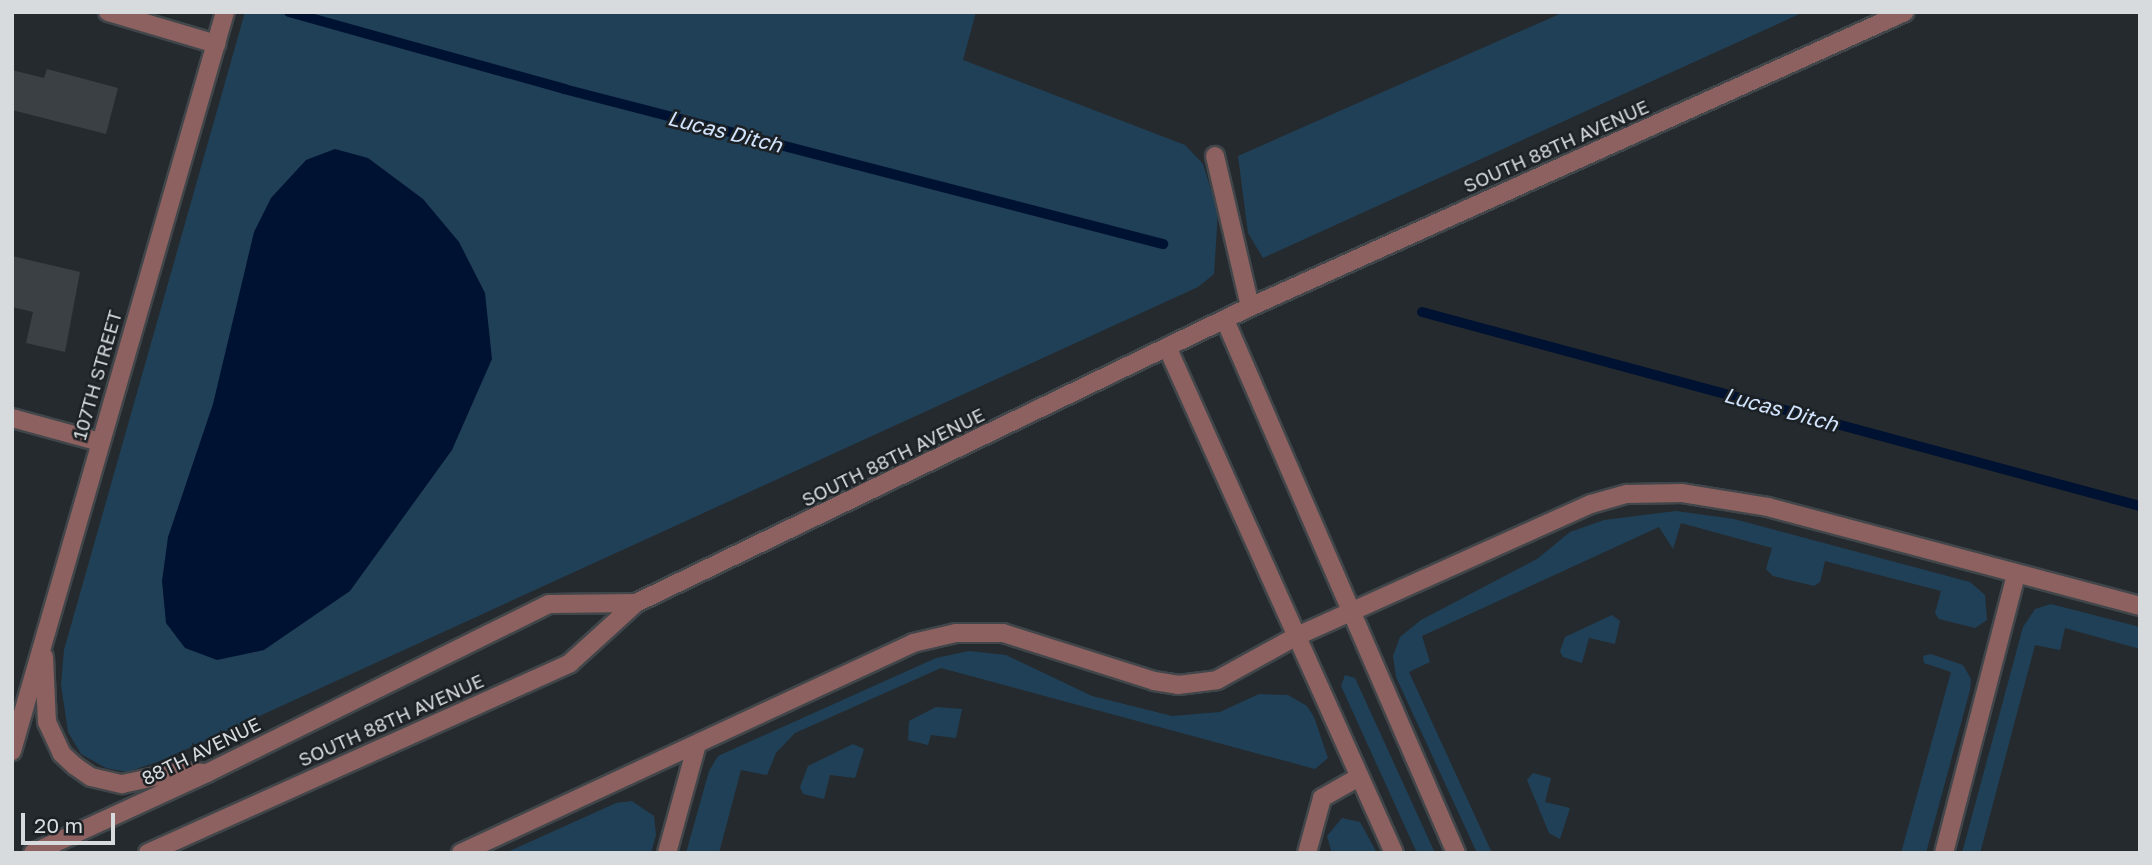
<!DOCTYPE html>
<html>
<head>
<meta charset="utf-8">
<style>
  body { margin:0 }
  #map { position:relative; width:2152px; height:865px; overflow:hidden; background:#252a2e; font-family:"Golos Text",sans-serif }
  div>[style] { position:absolute }
  .green>* { inset:0; background:#204057 }
  .water>* { inset:0; background:#001231 }
  .stream>* { height:10px; margin:-5px; padding:0 5px; transform-origin:5px; border-radius:5px; background:#001231 }
  .building>* { inset:0; background:#3a4044 }
  .roads { filter:drop-shadow(2px 0 #41464a) drop-shadow(-2px 0 #41464a) drop-shadow(0 2px #41464a) drop-shadow(0 -2px #41464a) }
  .minor>* { height:18px; margin:-9px; padding:0 9px; transform-origin:9px; border-radius:9px; background:#8d615f }
  span { translate:-50% -50%; white-space:nowrap; text-align:center; line-height:1.15; -webkit-text-stroke:5px #1c2125; paint-order:stroke }
  .street-label { font-size:19px; color:#d7dbde }
  .water-label { font-size:21px; color:#d3e5fe; font-style:italic }
  .frame { position:absolute; inset:0; border:14px solid #d7dbde; pointer-events:none }
  .scale { position:absolute; left:21px; top:813px; width:94px; height:32px; box-sizing:border-box; border:4px solid #d7dbde; border-top:0; padding-left:9px; font-size:21px; line-height:24px; white-space:nowrap; color:#d7dbde; -webkit-text-stroke:5px #1c2125; paint-order:stroke }
</style>
</head>
<body>
<div id="map">
  <div class="green">
    <i style="clip-path:polygon(245px 12px,976px 12px,963px 60px,1185px 145px,1203px 164px,1218px 212px,1214px 274px,1198px 287px,163px 760px,127px 772px,106px 768px,81px 754px,68px 732px,61px 685px,64px 650px)"></i>
    <i style="clip-path:polygon(1564px 12px,1804px 12px,1263px 258px,1248px 233px,1238px 156px)"></i>
    <i style="clip-path:polygon(1676px 511px,1734px 519px,1970px 582px,1985px 595px,1987px 620px,1975px 628px,1939px 619px,1935px 613px,1941px 591px,1825px 561px,1820px 582px,1814px 586px,1773px 576px,1766px 569px,1772px 548px,1681px 523px,1673px 549px,1659px 527px,1422px 636px,1430px 662px,1409px 672px,1492px 853px,1477px 853px,1396px 677px,1393px 656px,1400px 637px,1421px 620px,1537px 559px,1570px 532px,1604px 520px)"></i>
    <i style="clip-path:polygon(2051px 604px,2140px 627px,2140px 649px,2065px 628px,2060px 650px,2035px 645px,1980px 853px,1962px 853px,2023px 627px,2035px 609px)"></i>
    <i style="clip-path:polygon(1612px 615px,1620px 621px,1615px 644px,1589px 638px,1582px 663px,1563px 657px,1560px 651px,1565px 637px)"></i>
    <i style="clip-path:polygon(969px 651px,1006px 655px,1092px 696px,1172px 716px,1220px 712px,1259px 694px,1288px 695px,1307px 706px,1314px 717px,1328px 758px,1315px 769px,941px 668px,795px 733px,776px 753px,767px 775px,741px 770px,719px 853px,686px 853px,709px 771px,718px 756px,936px 658px)"></i>
    <i style="clip-path:polygon(1931px 654px,1963px 665px,1971px 679px,1970px 690px,1926px 853px,1901px 853px,1951px 672px,1924px 663px,1923px 656px)"></i>
    <i style="clip-path:polygon(1345px 675px,1355px 678px,1435px 853px,1417px 853px,1341px 686px)"></i>
    <i style="clip-path:polygon(936px 707px,962px 709px,956px 738px,931px 735px,928px 745px,908px 740px,909px 721px)"></i>
    <i style="clip-path:polygon(853px 744px,864px 749px,855px 778px,830px 775px,824px 799px,803px 794px,800px 787px,808px 766px)"></i>
    <i style="clip-path:polygon(1533px 773px,1551px 778px,1545px 802px,1570px 808px,1560px 839px,1549px 833px,1527px 780px)"></i>
    <i style="clip-path:polygon(632px 801px,654px 816px,656px 835px,651px 853px,505px 853px,616px 803px)"></i>
    <i style="clip-path:polygon(1342px 818px,1360px 822px,1377px 853px,1332px 853px,1327px 836px)"></i>
  </div>
  <div class="water">
    <i style="clip-path:polygon(335px 149px,368px 158px,423px 199px,459px 242px,485px 293px,492px 359px,452px 450px,350px 591px,264px 650px,217px 660px,185px 648px,166px 623px,162px 581px,168px 537px,213px 404px,254px 232px,271px 198px,306px 160px)"></i>
  </div>
  <div class="stream">
    <i style="left:289px;top:12px;width:286px;rotate:15.6deg"></i>
    <i style="left:564px;top:89px;width:619px;rotate:14.51deg"></i>
    <i style="left:1422px;top:312px;width:744px;rotate:15.12deg"></i>
  </div>
  <div class="building">
    <i style="clip-path:polygon(47px 69px,118px 88px,106px 134px,12px 110px,12px 70px,44px 78px)"></i>
    <i style="clip-path:polygon(12px 256px,80px 272px,65px 352px,26px 343px,33px 312px,12px 307px)"></i>
  </div>
  <div class="roads">
    <div class="minor">
      <i style="left:108px;top:12px;width:113px;rotate:16.5deg"></i>
      <i style="left:1215px;top:156px;width:155px;rotate:76.9deg"></i>
      <i style="left:1225px;top:320px;width:581px;rotate:66.57deg"></i>
      <i style="left:1168px;top:349px;width:552px;rotate:65.85deg"></i>
      <i style="left:12px;top:418px;width:91px;rotate:15.3deg"></i>
      <i style="left:44px;top:657px;width:65px;rotate:87.4deg"></i>
      <i style="left:47px;top:722px;width:35px;rotate:65deg"></i>
      <i style="left:62px;top:754px;width:18px;rotate:43deg"></i>
      <i style="left:75px;top:766px;width:19px;rotate:35deg"></i>
      <i style="left:91px;top:777px;width:32px;rotate:13deg"></i>
      <i style="left:122px;top:784px;width:58px;rotate:-11.9deg"></i>
      <i style="left:179px;top:772px;width:24px;rotate:2deg"></i>
      <i style="left:12px;top:751px;width:769px;rotate:-73.92deg"></i>
      <i style="left:33px;top:853px;width:192px;rotate:-24.7deg"></i>
      <i style="left:207px;top:773px;width:381px;rotate:-26.3deg"></i>
      <i style="left:549px;top:604px;width:87px;rotate:-0.7deg"></i>
      <i style="left:148px;top:853px;width:463px;rotate:-24.2deg"></i>
      <i style="left:570px;top:663px;width:89px;rotate:-42.3deg"></i>
      <i style="left:636px;top:603px;width:682px;rotate:-25.74deg"></i>
      <i style="left:1250px;top:307px;width:718px;rotate:-24.25deg"></i>
      <i style="left:461px;top:853px;width:498px;rotate:-24.9deg"></i>
      <i style="left:913px;top:643px;width:44px;rotate:-13.1deg"></i>
      <i style="left:956px;top:633px;width:47px"></i>
      <i style="left:1003px;top:633px;width:158px;rotate:17.6deg"></i>
      <i style="left:1154px;top:681px;width:24px;rotate:9deg"></i>
      <i style="left:1178px;top:685px;width:39px;rotate:-7deg"></i>
      <i style="left:1217px;top:680px;width:91px;rotate:-28.8deg"></i>
      <i style="left:1297px;top:636px;width:322px;rotate:-24.2deg"></i>
      <i style="left:1591px;top:504px;width:37px;rotate:-16deg"></i>
      <i style="left:1627px;top:494px;width:55px;rotate:-1deg"></i>
      <i style="left:1682px;top:493px;width:87px;rotate:9.2deg"></i>
      <i style="left:1768px;top:507px;width:385px;rotate:14.9deg"></i>
      <i style="left:667px;top:853px;width:113px;rotate:-74.6deg"></i>
      <i style="left:1307px;top:853px;width:57px;rotate:-74.7deg"></i>
      <i style="left:1322px;top:798px;width:43px;rotate:-29.6deg"></i>
      <i style="left:1944px;top:853px;width:288px;rotate:-75.5deg"></i>
    </div>
  </div>
  <div class="street-label">
    <span style="left:1556px;top:146px;rotate:-24deg">SOUTH 88TH AVENUE</span>
    <span style="left:97px;top:375px;rotate:-74deg">107TH STREET</span>
    <span style="left:893px;top:457px;rotate:-26deg">SOUTH 88TH AVENUE</span>
    <span style="left:391px;top:720px;rotate:-24deg">SOUTH 88TH AVENUE</span>
    <span style="left:201px;top:751px;rotate:-26deg">88TH AVENUE</span>
  </div>
  <div class="water-label">
    <span style="left:725px;top:131px;rotate:14deg">Lucas Ditch</span>
    <span style="left:1781px;top:409px;rotate:15deg">Lucas Ditch</span>
  </div>
  <div class="frame"></div>
  <div class="scale">20 m</div>
</div>
</body>
</html>
